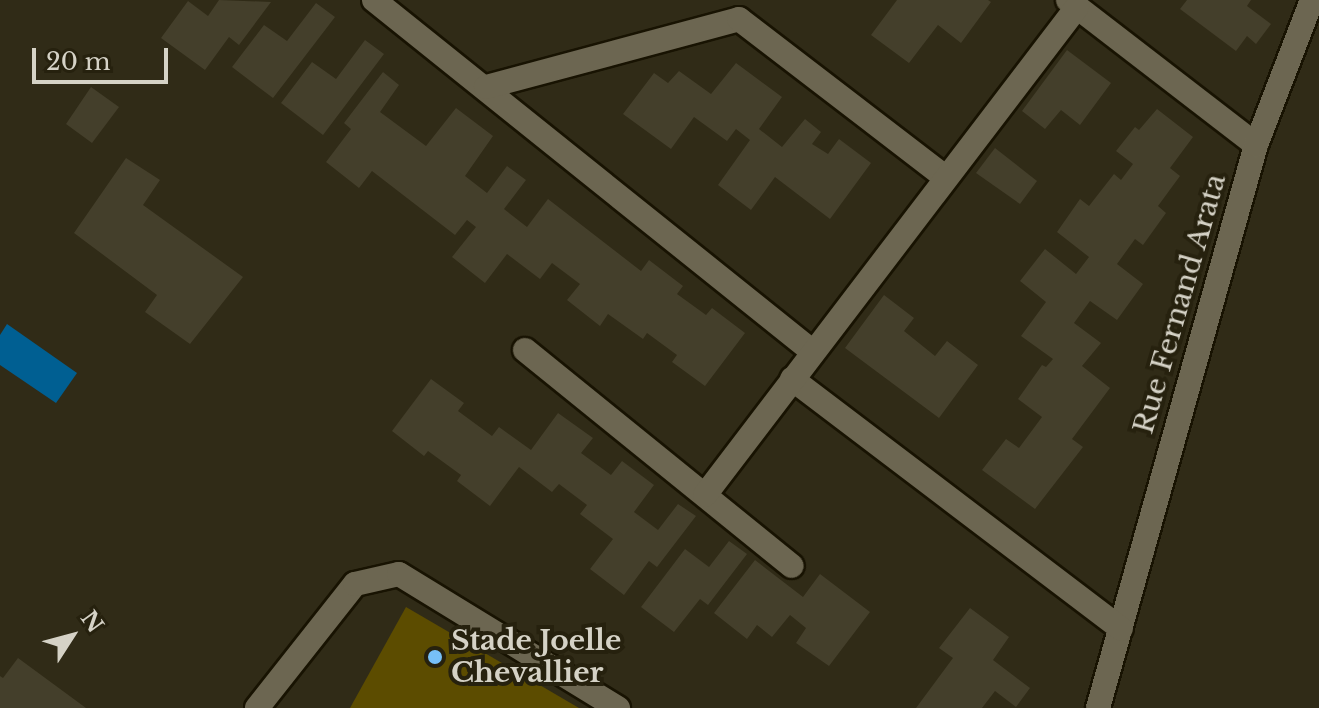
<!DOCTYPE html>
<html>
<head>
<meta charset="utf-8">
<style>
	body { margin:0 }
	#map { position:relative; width:1319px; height:708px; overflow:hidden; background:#302b17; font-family:"Libre Baskerville",serif }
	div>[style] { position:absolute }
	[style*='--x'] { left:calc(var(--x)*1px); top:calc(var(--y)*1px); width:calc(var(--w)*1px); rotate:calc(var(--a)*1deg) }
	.green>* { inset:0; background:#5c4c00 }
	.water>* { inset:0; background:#005f92 }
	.building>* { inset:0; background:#443f2b }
	.roads { filter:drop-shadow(2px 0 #181302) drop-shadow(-2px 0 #181302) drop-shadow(0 2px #181302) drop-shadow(0 -2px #181302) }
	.street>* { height:24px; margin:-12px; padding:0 12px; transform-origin:12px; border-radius:12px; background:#6c6651 }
	.dots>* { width:22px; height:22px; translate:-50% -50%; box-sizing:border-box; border:4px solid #26210e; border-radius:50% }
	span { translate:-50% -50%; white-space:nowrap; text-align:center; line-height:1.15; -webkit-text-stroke:8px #26210e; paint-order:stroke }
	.street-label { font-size:28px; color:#d5d2c6 }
	.poi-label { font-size:28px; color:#d5d2c6; font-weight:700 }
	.left { translate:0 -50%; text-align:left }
	.north { position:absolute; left:32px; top:596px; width:80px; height:80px; -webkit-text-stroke:6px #26210e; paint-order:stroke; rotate:54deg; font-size:22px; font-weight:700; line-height:32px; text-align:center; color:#d5d2c6 }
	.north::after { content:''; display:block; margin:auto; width:28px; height:36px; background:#d5d2c6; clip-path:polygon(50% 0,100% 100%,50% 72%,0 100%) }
	.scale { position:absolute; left:32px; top:48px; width:136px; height:36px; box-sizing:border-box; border:4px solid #d5d2c6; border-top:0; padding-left:10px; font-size:24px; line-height:28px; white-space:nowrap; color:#d5d2c6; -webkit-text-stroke:6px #26210e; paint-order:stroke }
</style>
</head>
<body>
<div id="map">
	<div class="green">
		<i style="clip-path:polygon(406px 607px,579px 708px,350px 708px)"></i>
	</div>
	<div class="water">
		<i style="clip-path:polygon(7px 324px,77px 373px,56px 403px,0 365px,0 335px)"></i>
	</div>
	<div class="building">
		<i style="clip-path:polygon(219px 0,271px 2px,239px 45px,229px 37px,205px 70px,161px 38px,188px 1px,208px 16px)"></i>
		<i style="clip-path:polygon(897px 0,988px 0,991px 2px,961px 43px,938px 25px,909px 63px,871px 35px)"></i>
		<i style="clip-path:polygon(1187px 0,1251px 0,1247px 6px,1271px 24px,1256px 44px,1247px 36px,1236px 51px,1180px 9px)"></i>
		<i style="clip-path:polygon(316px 3px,335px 17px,273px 98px,232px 67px,264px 25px,287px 41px)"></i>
		<i style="clip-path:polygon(365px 40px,384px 54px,323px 135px,281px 103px,312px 62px,336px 79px)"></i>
		<i style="clip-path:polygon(1067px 50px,1111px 83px,1080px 125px,1061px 110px,1045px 129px,1022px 111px)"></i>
		<i style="clip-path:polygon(736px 63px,782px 97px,759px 129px,782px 147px,805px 119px,821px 132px,812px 144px,828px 154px,839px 139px,871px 163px,830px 219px,775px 177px,751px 210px,718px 185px,750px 140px,736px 129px,727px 141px,694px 117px,671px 149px,623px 114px,654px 73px,668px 83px,679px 71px,711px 94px)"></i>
		<i style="clip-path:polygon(383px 72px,399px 85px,380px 112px,426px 146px,456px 108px,493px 136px,465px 176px,487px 193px,507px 166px,526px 180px,504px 209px,527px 227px,548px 199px,641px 271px,649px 260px,683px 286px,677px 294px,706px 315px,712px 308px,745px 333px,705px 386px,672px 362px,677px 355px,647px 333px,643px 339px,608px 314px,600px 326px,567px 300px,580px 284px,552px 263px,540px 279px,507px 254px,485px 283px,452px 257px,476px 227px,467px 220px,455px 235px,372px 171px,359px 188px,326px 162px,351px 129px,344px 123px)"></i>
		<i style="clip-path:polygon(91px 87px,119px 107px,92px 143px,66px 124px)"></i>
		<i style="clip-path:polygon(1157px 109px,1193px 137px,1170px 168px,1180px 176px,1158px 206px,1166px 213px,1143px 245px,1135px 239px,1117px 264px,1143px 284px,1117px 320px,1090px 301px,1074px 323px,1101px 343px,1082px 366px,1110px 388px,1072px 439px,1083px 447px,1035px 509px,982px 470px,1006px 439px,1019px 448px,1042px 417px,1018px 399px,1042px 365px,1046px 367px,1053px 359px,1021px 336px,1046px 302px,1020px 281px,1045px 249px,1076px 274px,1089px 257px,1057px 232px,1080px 199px,1089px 206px,1114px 174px,1121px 180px,1133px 164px,1116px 151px,1135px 127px,1139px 130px)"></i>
		<i style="clip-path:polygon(995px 148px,1037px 181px,1020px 204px,976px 173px)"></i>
		<i style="clip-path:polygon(126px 158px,160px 180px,143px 205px,243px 277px,190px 344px,145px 312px,157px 295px,74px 233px)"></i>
		<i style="clip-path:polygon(884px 295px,914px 318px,904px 331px,935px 356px,947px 341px,978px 365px,939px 418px,845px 348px)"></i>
		<i style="clip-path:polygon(431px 379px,464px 403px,458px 411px,492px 436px,499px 427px,531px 450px,558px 413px,593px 438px,581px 453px,611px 475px,622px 461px,654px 485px,634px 512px,658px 530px,678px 504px,696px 516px,657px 567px,649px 561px,624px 595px,590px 569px,613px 539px,580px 514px,587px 505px,559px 484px,552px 492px,519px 467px,490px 506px,457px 481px,461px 475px,428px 451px,424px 456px,392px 431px)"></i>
		<i style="clip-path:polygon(729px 541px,747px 554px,708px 605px,700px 599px,674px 632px,641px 607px,685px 549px,709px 567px)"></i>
		<i style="clip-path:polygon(755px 560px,803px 597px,820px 574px,870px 612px,829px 666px,796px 643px,806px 628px,790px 615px,772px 637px,757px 625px,747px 639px,714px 613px)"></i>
		<i style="clip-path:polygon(970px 608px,1009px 637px,993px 660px,1030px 688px,1016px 707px,995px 691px,982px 708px,916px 708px,953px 658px,939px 648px)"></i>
		<i style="clip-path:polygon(18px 658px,86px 708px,0 708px,0 676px,3px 678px)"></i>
	</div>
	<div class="roads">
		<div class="street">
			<i style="--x:374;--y:0;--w:563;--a:38.72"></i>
			<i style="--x:1068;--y:0;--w:237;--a:37.6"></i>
			<i style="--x:1256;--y:145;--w:585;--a:105.68"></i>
			<i style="--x:486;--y:87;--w:262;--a:-15"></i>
			<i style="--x:739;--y:19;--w:261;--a:37.5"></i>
			<i style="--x:1256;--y:145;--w:155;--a:-68.9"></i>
			<i style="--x:525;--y:350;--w:343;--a:39"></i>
			<i style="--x:792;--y:379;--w:413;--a:37.2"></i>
			<i style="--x:705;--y:495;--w:614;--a:-52.68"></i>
			<i style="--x:257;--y:708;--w:158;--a:-51.7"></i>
			<i style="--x:355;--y:584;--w:45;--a:-12.8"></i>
			<i style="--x:399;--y:574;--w:257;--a:31.5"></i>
		</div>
	</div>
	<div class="dots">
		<i style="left:435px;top:657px;background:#77c0f7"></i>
	</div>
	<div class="street-label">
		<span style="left:1180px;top:304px;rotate:-74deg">Rue Fernand Arata</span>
	</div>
	<div class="poi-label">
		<span class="left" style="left:451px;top:657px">Stade Joelle<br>Chevallier</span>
	</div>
	<div class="north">N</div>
	<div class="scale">20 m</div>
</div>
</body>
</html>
